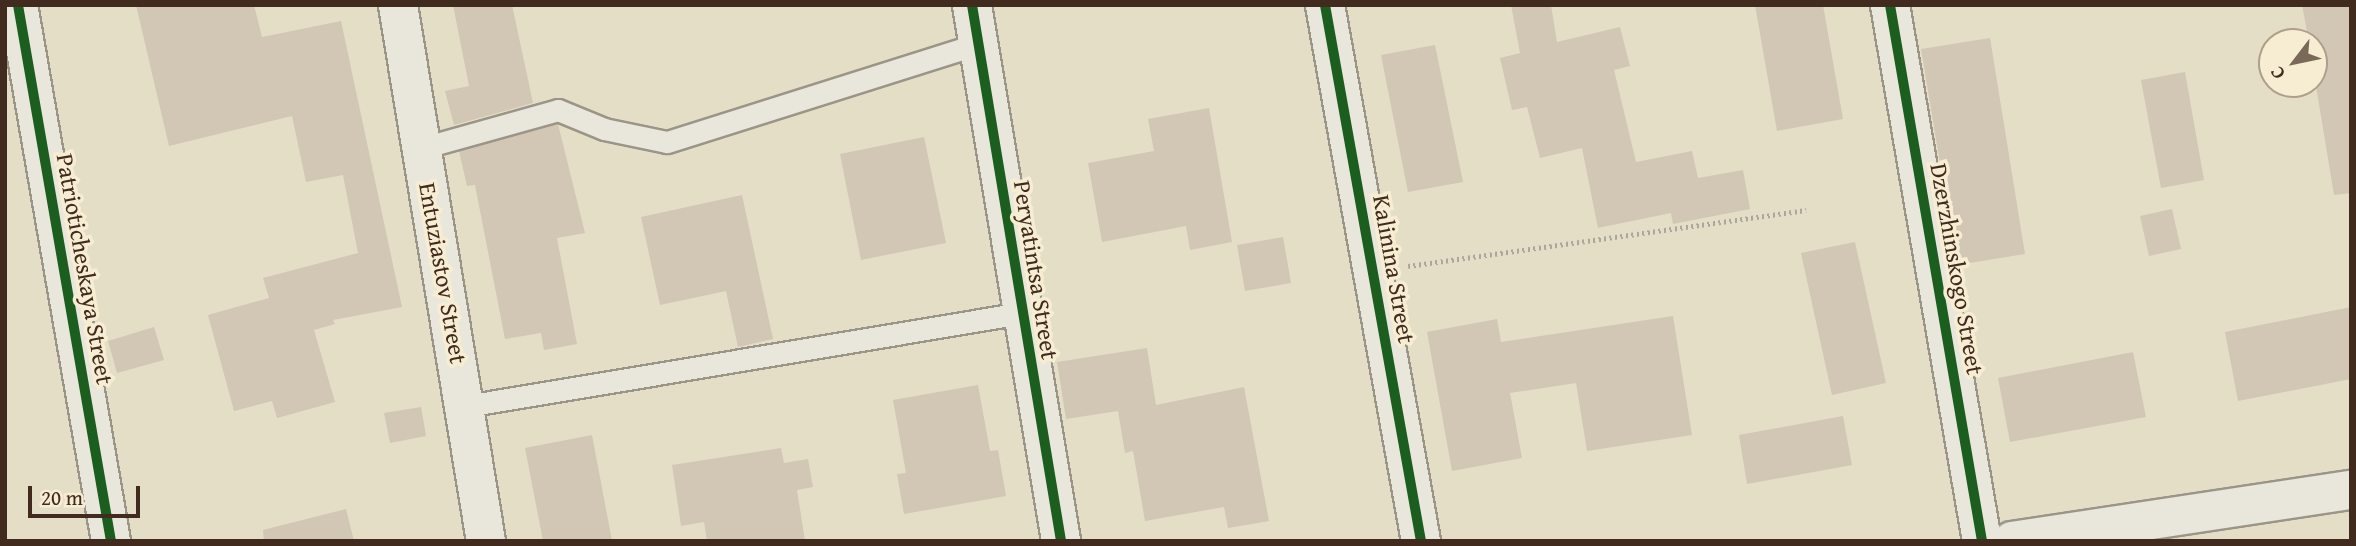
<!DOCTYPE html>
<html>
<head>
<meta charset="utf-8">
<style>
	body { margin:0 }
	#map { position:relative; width:2356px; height:546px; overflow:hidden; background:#e4dec7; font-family:"Gentium Book Plus",serif }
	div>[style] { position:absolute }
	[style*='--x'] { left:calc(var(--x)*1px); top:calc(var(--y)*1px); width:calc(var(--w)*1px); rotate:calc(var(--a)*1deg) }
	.building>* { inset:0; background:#d2c6b5 }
	.path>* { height:4.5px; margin-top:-2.25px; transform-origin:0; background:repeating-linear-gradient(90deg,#aca79d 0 2px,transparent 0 5.5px) }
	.roads { filter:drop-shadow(2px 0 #9b9587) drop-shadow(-2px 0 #9b9587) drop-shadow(0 2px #9b9587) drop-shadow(0 -2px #9b9587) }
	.service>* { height:21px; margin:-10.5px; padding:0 10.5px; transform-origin:10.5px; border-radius:10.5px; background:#e9e6db }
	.minor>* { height:38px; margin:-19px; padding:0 19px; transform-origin:19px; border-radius:19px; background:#e9e6db }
	.cycleway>* { height:10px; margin:-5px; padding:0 5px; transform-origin:5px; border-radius:5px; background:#1b5e20 }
	span { translate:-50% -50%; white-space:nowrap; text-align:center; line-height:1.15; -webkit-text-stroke:7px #f6edd2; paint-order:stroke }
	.street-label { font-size:24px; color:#412a1e }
	.frame { position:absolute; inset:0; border:7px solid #412a1e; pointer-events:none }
	.north { position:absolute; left:2258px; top:28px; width:70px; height:70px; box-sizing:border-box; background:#f6edd2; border:2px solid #ae9f8a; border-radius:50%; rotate:238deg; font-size:19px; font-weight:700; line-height:28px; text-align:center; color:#412a1e }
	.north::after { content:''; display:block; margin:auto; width:24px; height:32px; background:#7a6959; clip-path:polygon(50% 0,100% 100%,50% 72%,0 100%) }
	.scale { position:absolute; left:28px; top:486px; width:112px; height:32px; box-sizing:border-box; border:4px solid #412a1e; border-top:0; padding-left:9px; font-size:21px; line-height:24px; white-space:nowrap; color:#412a1e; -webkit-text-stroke:5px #f6edd2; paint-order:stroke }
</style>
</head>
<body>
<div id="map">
	<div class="building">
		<i style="clip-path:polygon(136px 5px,254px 5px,262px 37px,341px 21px,402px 307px,333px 320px,335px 324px,314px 330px,335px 402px,277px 418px,272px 401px,234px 411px,208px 315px,269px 298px,263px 278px,358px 253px,343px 175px,306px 182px,292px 116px,169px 146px)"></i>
		<i style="clip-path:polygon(453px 5px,512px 5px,533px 103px,454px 125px,445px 91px,469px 86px)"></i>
		<i style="clip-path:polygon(1511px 5px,1551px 5px,1557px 42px,1620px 27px,1630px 66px,1614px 70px,1636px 162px,1692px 151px,1698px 178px,1743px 170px,1750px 209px,1673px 224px,1671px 213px,1598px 228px,1582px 148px,1540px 158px,1527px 107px,1512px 110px,1500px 58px,1520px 53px)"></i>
		<i style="clip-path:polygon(1755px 5px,1823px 5px,1843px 119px,1777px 131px)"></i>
		<i style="clip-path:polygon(2302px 5px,2351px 5px,2351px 193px,2334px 195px,2314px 74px,2314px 42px,2309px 42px)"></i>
		<i style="clip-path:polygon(1990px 38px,2025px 254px,1957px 265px,1921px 49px)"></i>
		<i style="clip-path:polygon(1435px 45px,1463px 182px,1408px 192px,1381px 55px)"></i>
		<i style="clip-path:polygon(2185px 72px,2204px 180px,2161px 188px,2141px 80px)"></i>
		<i style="clip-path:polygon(1209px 108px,1232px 242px,1190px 250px,1186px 226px,1102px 242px,1088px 163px,1154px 151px,1148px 119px)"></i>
		<i style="clip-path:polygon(558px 124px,585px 233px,557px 238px,577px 344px,544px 350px,541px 333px,505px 339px,475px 185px,467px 186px,459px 151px)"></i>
		<i style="clip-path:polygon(924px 137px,946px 243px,861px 260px,840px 154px)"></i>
		<i style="clip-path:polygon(742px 195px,773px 339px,738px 347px,726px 291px,660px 305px,641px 217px)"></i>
		<i style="clip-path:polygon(2172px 209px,2181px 249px,2149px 256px,2140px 216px)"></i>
		<i style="clip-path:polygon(1283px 237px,1291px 283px,1245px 291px,1237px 245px)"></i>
		<i style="clip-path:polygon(1855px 242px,1886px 383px,1832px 395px,1801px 253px)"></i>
		<i style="clip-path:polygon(2351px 307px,2351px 379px,2238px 401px,2225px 332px)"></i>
		<i style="clip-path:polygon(1673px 316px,1692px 435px,1587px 451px,1576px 383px,1510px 393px,1522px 458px,1452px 471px,1427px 332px,1497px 319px,1501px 342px)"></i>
		<i style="clip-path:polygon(154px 327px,164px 360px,117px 373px,108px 341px)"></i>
		<i style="clip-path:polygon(1147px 348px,1156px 405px,1244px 387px,1269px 521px,1228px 528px,1224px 507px,1145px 521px,1133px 451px,1125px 453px,1118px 411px,1066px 419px,1057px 362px)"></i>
		<i style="clip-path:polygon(2133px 352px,2146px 417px,2010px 442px,1998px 378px)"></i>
		<i style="clip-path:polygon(978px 385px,990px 451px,998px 450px,1006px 496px,904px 514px,897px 474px,906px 473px,893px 400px)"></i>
		<i style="clip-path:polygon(421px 407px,426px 436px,390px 443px,384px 413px)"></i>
		<i style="clip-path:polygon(1843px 416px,1852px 465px,1747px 484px,1739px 435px)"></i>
		<i style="clip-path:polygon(592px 435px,612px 541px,543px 541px,525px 448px)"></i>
		<i style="clip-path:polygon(781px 448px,784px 463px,808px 459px,813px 487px,797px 490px,805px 541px,707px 541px,704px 522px,681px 526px,672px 465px)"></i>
		<i style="clip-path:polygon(346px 509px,354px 541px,264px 541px,263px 530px)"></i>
	</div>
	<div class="path">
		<i style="--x:1408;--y:266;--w:402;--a:-8"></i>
	</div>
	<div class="roads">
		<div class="service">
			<i style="--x:422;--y:148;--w:141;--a:-15.6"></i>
			<i style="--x:558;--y:110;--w:50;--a:22.4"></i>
			<i style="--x:604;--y:129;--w:64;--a:11.7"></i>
			<i style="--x:667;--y:142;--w:326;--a:-17.5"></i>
			<i style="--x:466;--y:406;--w:564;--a:-9.5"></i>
		</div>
		<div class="minor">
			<i style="--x:18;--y:5;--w:544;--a:80.16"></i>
			<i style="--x:398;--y:5;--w:543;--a:80.68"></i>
			<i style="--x:972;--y:5;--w:543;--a:80.57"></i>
			<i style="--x:1325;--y:5;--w:545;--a:79.85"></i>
			<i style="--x:1890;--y:5;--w:544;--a:80.26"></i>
			<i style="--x:2012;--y:541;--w:343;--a:-8.6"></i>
		</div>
	</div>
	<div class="cycleway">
		<i style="--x:18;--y:5;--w:544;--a:80.16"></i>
		<i style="--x:972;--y:5;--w:543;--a:80.57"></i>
		<i style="--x:1325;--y:5;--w:545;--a:79.85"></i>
		<i style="--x:1890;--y:5;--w:544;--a:80.26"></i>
	</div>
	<div class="street-label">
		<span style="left:85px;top:269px;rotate:80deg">Patrioticheskaya Street</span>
		<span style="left:1394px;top:269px;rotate:80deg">Kalinina Street</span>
		<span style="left:1957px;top:269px;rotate:80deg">Dzerzhinskogo Street</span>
		<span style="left:1036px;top:270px;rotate:81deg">Peryatintsa Street</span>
		<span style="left:443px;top:273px;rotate:80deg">Entuziastov Street</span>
	</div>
	<div class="frame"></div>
	<div class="north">С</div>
	<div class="scale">20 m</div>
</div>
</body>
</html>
